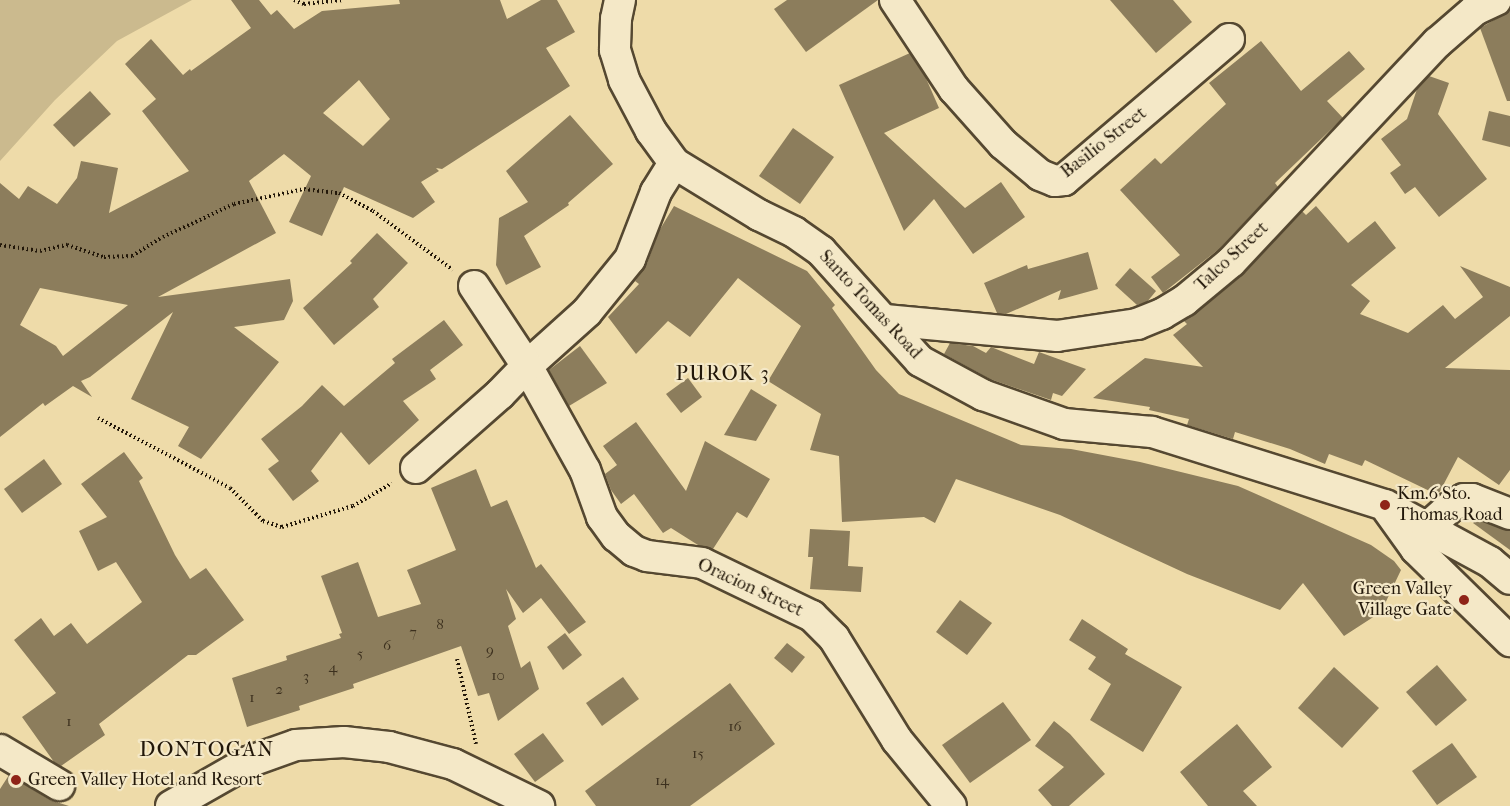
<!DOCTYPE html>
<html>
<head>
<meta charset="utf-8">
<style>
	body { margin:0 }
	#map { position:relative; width:1510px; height:806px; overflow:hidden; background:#eedba9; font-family:"IM FELL French Canon",serif }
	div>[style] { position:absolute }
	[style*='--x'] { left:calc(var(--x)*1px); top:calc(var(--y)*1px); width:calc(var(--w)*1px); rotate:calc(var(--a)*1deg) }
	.green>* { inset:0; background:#cbba8e }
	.building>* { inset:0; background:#8c7d5c }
	.path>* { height:4px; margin-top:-2px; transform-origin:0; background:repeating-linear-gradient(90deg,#221709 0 1.5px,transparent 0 4.5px) }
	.roads { filter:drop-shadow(2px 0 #554831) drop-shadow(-2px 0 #554831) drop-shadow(0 2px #554831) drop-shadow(0 -2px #554831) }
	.minor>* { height:30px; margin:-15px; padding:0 15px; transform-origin:15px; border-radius:15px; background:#f4e8c7 }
	.dots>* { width:16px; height:16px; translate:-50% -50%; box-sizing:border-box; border:3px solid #f4e8c7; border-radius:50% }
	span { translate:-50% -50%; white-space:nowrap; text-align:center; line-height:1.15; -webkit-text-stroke:4.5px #f4e8c7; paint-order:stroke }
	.number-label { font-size:15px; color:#3c301e }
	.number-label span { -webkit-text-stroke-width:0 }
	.street-label { font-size:18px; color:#221709 }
	.poi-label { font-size:18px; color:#221709 }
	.left { translate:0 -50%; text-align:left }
	.right { translate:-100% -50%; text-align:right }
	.neighbourhood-label { font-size:20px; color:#221709; letter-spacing:1.5px }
	.quarter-label { font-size:21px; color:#221709; letter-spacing:1.5px }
</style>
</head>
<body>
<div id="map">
	<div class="green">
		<i style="clip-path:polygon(0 0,192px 0,117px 41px,55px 100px,0 161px)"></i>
	</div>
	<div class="building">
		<i style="clip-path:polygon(evenodd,231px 0,259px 0,271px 15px,277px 10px,294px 29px,322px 11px,400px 4px,399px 0,500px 0,507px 19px,541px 0,557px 0,575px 32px,546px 48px,570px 86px,442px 169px,436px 168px,439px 171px,421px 182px,435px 202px,413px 218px,344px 187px,322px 236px,289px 222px,311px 176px,284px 154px,249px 181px,276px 233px,158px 297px,290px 279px,293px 301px,284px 320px,234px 327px,279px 362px,201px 459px,178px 446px,189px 427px,131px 399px,173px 312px,90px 377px,81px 381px,92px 397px,73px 386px,45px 406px,43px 403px,0 437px,0 183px,19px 199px,28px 186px,57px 204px,77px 178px,81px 161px,118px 168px,109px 213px,189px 171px,142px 111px,156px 99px,125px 64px,151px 39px,183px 75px,190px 69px,191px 71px,251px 28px,231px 0,359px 80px,390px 119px,363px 146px,323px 113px,359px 80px,231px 0,40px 288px,128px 305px,63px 356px,56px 346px,20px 325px,40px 288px)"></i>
		<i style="clip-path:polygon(787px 0,878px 0,806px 52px,774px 9px)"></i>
		<i style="clip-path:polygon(1110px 0,1173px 0,1192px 22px,1156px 53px)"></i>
		<i style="clip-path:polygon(1510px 11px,1510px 101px,1507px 101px,1480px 28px)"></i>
		<i style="clip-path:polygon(1261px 41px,1301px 91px,1349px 51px,1365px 69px,1327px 101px,1343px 118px,1275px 183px,1278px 187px,1219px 249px,1163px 293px,1151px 277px,1180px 255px,1120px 190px,1155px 158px,1161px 164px,1226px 104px,1209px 83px)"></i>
		<i style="clip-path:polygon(910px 53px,925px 76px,939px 108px,884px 133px,965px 208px,1001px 182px,1025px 217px,973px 254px,934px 199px,904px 231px,839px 85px)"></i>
		<i style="clip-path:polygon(1429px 76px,1449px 83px,1438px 114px,1487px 179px,1439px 217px,1415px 187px,1405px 194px,1390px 173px,1401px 165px,1381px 139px,1407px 119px,1417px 89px)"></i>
		<i style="clip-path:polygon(90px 91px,111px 114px,74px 147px,53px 125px)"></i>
		<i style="clip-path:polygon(1489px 111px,1510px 116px,1510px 147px,1482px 140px)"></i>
		<i style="clip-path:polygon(570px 115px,613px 164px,568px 203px,569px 205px,524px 236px,541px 267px,506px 285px,496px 265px,499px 218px,528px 202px,506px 171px)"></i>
		<i style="clip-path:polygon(793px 128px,834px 157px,800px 204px,759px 176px)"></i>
		<i style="clip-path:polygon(674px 206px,807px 271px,835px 305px,832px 308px,876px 370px,899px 394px,1021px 445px,1071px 449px,1140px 462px,1238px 486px,1371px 545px,1394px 561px,1401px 570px,1381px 612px,1344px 636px,1303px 583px,1280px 610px,1187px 574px,1060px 515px,956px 479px,935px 523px,924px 517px,842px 522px,839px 456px,810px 450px,821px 414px,768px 381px,801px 326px,738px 278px,690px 337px,668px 321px,636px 354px,608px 317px,639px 284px,635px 281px,646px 266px,659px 231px)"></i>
		<i style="clip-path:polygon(1316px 206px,1348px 243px,1375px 221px,1396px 248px,1351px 285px,1370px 301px,1360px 314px,1408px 333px,1443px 305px,1455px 319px,1483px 297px,1460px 266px,1510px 287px,1510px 316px,1445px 368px,1510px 370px,1510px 470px,1499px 485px,1458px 457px,1438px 495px,1365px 460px,1362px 466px,1329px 454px,1325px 464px,1290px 449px,1235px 432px,1233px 439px,1187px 425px,1189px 419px,1149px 410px,1150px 407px,1093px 398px,1145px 358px,1203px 367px,1173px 335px,1187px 324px,1184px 321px,1243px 274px,1302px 211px,1306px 215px)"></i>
		<i style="clip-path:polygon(377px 233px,408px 263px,373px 299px,379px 307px,334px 345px,303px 308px,352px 263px,350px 261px)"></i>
		<i style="clip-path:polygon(1088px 252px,1098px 289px,1058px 300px,1061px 290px,1006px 314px,997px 313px,984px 283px,1027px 265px,1028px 269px)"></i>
		<i style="clip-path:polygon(1130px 268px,1156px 291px,1147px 302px,1137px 305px,1115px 285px)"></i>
		<i style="clip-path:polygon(444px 320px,463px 345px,430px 370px,436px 379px,403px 401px,419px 420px,369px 465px,341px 432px,311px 471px,319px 481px,293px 501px,268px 469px,279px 461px,261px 439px,302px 406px,322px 385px,344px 406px,395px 363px,392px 359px)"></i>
		<i style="clip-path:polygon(950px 343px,973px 346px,986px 353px,991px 347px,1034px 364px,1039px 352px,1086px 369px,1062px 396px,1053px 393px,1051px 400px,990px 379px,944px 354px)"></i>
		<i style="clip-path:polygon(580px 346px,607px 383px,569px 406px,549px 370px)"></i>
		<i style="clip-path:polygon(688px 378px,702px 397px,681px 413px,666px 394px)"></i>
		<i style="clip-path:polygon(751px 389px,777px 405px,756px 441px,724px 435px)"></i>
		<i style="clip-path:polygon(636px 422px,686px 491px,705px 441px,770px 479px,747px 518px,737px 512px,713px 549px,698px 545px,671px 528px,663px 533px,634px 494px,621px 504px,611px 490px,605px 474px,617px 465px,603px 446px)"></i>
		<i style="clip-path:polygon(124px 452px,143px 478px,139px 481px,175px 555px,190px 579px,206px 568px,244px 620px,196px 655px,188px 655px,108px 717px,99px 724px,105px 735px,61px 766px,54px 762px,22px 717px,56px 693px,14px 640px,41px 618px,54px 636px,71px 623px,87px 644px,142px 602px,116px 562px,98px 571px,79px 531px,107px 517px,81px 484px)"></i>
		<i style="clip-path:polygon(44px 459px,62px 484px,22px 513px,4px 489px)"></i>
		<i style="clip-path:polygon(476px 469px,491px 507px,507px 500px,536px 568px,541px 564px,586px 622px,569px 634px,541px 598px,523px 613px,506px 589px,516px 619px,508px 626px,521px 668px,530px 661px,539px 689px,498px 721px,489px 693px,478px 696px,461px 646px,353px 684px,354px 688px,299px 706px,300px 710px,247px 727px,232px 678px,287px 660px,286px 656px,341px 638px,339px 634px,342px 633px,321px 576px,358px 562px,378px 617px,421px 604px,407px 570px,456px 550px,431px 488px)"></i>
		<i style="clip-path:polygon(1477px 519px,1510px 531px,1510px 550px,1473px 523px)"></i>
		<i style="clip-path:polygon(810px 529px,850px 531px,848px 566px,863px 567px,861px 592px,810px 589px,813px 557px,808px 557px)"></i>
		<i style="clip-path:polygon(960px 600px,992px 623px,967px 655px,936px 632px)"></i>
		<i style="clip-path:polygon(1082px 619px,1128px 649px,1125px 654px,1182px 687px,1143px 752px,1090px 720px,1111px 684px,1088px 669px,1096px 657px,1069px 640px)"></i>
		<i style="clip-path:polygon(565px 633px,582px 655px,563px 670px,547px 647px)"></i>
		<i style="clip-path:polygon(787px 643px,805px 657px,792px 673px,774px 658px)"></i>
		<i style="clip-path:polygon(1437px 665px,1467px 700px,1436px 726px,1406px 692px)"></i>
		<i style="clip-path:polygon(1334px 667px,1379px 708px,1342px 748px,1298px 708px)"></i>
		<i style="clip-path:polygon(623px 677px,639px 699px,602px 726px,586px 703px)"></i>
		<i style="clip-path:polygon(730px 683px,775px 744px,690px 806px,596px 806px,585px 791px)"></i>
		<i style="clip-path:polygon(1003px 702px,1031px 740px,970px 783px,942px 745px)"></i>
		<i style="clip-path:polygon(1054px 721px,1070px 734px,1105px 774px,1069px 806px,1052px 806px,1038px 790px,1064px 767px,1035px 746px)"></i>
		<i style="clip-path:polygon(1237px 724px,1272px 767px,1243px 791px,1257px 806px,1208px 806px,1180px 772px)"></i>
		<i style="clip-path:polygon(543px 733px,564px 761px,535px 782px,514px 754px)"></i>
		<i style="clip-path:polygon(1452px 743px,1477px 777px,1437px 805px,1412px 771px)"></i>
		<i style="clip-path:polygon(9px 775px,50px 800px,69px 806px,0 806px,0 789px)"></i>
	</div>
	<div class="path">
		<i style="--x:294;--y:0;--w:11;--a:22"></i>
		<i style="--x:304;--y:4;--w:39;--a:-6"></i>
		<i style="--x:0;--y:245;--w:40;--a:8.5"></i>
		<i style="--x:40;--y:251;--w:28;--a:-13"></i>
		<i style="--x:67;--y:245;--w:39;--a:18"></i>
		<i style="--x:104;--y:257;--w:28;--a:-2"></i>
		<i style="--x:132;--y:256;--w:36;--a:-32"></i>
		<i style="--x:163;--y:237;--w:78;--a:-24.9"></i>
		<i style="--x:234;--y:204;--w:72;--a:-12.1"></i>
		<i style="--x:304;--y:189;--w:35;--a:7"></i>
		<i style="--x:339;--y:193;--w:38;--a:28"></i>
		<i style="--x:373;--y:211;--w:99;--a:36.4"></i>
		<i style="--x:98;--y:418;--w:149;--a:27.9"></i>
		<i style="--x:230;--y:488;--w:47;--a:45"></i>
		<i style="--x:263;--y:521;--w:20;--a:18"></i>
		<i style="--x:282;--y:527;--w:74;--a:-16.5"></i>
		<i style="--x:353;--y:506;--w:45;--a:-30.5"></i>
		<i style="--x:457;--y:659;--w:87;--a:77.4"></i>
	</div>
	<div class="roads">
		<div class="minor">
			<i style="--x:620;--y:0;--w:19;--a:102"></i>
			<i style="--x:616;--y:19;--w:31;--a:92"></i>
			<i style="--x:615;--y:50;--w:31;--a:73"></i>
			<i style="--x:624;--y:80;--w:58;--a:62.1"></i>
			<i style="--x:651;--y:131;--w:39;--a:54"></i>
			<i style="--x:674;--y:163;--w:100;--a:31.5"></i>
			<i style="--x:759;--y:215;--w:39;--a:26"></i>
			<i style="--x:794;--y:232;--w:33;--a:35"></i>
			<i style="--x:821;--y:251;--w:148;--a:48"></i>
			<i style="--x:920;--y:361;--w:72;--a:28.4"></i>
			<i style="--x:983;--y:395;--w:86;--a:19.7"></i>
			<i style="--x:1064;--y:424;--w:88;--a:5.2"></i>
			<i style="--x:1152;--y:432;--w:244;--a:17.4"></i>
			<i style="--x:1385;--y:505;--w:119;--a:28.5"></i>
			<i style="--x:1490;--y:562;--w:26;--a:40"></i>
			<i style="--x:895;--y:0;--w:107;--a:56.5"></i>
			<i style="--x:954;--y:89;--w:74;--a:48.3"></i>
			<i style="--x:1003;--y:144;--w:48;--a:40"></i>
			<i style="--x:1040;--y:175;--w:16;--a:22"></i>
			<i style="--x:1055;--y:181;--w:9;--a:-6"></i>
			<i style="--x:1064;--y:180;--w:217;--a:-40.5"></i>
			<i style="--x:674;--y:163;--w:34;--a:122"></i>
			<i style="--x:656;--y:192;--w:72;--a:111.2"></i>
			<i style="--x:630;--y:259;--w:68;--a:129.1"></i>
			<i style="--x:587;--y:312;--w:81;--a:138"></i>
			<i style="--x:527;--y:366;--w:119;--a:60.9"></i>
			<i style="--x:585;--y:470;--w:50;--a:70.1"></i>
			<i style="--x:602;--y:517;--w:24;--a:54"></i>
			<i style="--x:616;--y:536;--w:23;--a:40"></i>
			<i style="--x:634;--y:551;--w:14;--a:21"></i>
			<i style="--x:647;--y:556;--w:55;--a:7.3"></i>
			<i style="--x:702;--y:563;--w:122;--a:25.7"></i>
			<i style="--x:812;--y:616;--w:31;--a:45"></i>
			<i style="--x:834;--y:638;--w:120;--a:58.3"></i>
			<i style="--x:897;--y:740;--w:85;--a:50.7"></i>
			<i style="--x:885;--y:320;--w:173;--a:5.3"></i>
			<i style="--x:1057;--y:336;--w:81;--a:-8.5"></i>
			<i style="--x:1137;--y:324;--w:27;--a:-22"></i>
			<i style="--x:1162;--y:314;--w:26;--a:-31"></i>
			<i style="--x:1184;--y:301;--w:61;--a:-39.7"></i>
			<i style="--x:1231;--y:262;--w:301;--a:-46.8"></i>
			<i style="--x:1437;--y:43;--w:50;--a:-41"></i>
			<i style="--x:1475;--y:10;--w:23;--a:-25"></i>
			<i style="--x:416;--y:468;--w:112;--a:-41.4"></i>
			<i style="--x:500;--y:394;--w:39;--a:-46"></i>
			<i style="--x:527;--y:366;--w:96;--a:-123.5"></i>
			<i style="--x:1388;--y:510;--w:48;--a:54.3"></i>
			<i style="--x:1416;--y:549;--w:132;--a:44.4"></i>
			<i style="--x:1427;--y:528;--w:30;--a:-42"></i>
			<i style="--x:1449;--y:508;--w:17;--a:-31"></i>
			<i style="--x:1464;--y:499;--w:8;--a:0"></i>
			<i style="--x:1472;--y:499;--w:41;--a:21.5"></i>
			<i style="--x:0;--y:750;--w:69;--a:30.7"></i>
			<i style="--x:171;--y:806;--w:89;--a:-29.7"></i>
			<i style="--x:248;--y:762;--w:51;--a:-19.5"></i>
			<i style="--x:296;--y:745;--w:48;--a:-3.6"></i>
			<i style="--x:344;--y:742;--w:45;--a:6.3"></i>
			<i style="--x:389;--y:747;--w:66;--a:14.9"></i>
			<i style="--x:453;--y:764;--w:96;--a:26"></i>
		</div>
	</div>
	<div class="dots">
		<i style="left:1385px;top:505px;background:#8f2418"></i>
		<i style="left:1464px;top:600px;background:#8f2418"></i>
		<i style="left:16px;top:780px;background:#8f2418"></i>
	</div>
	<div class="number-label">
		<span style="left:440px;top:625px">8</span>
		<span style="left:413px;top:633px">7</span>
		<span style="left:387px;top:646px">6</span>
		<span style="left:490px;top:651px">9</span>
		<span style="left:360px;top:654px">5</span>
		<span style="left:333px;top:668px">4</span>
		<span style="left:498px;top:676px">10</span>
		<span style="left:306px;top:677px">3</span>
		<span style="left:279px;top:690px">2</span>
		<span style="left:252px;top:698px">1</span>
		<span style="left:69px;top:722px">1</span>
		<span style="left:735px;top:727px">16</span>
		<span style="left:698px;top:754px">15</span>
		<span style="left:662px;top:781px">14</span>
	</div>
	<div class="street-label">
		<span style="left:1104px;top:143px;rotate:-38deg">Basilio Street</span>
		<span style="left:1232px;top:257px;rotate:-43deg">Talco Street</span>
		<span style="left:870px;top:305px;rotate:47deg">Santo Tomas Road</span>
		<span style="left:750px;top:588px;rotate:25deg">Oracion Street</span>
	</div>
	<div class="poi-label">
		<span class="left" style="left:1397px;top:505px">Km.6 Sto.<br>Thomas Road</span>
		<span class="right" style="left:1452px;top:600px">Green Valley<br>Village Gate</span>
		<span class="left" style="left:28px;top:780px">Green Valley Hotel and Resort</span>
	</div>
	<div class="neighbourhood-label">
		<span style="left:723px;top:373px">PUROK 3</span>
	</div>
	<div class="quarter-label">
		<span style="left:207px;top:749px">DONTOGAN</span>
	</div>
</div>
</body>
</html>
